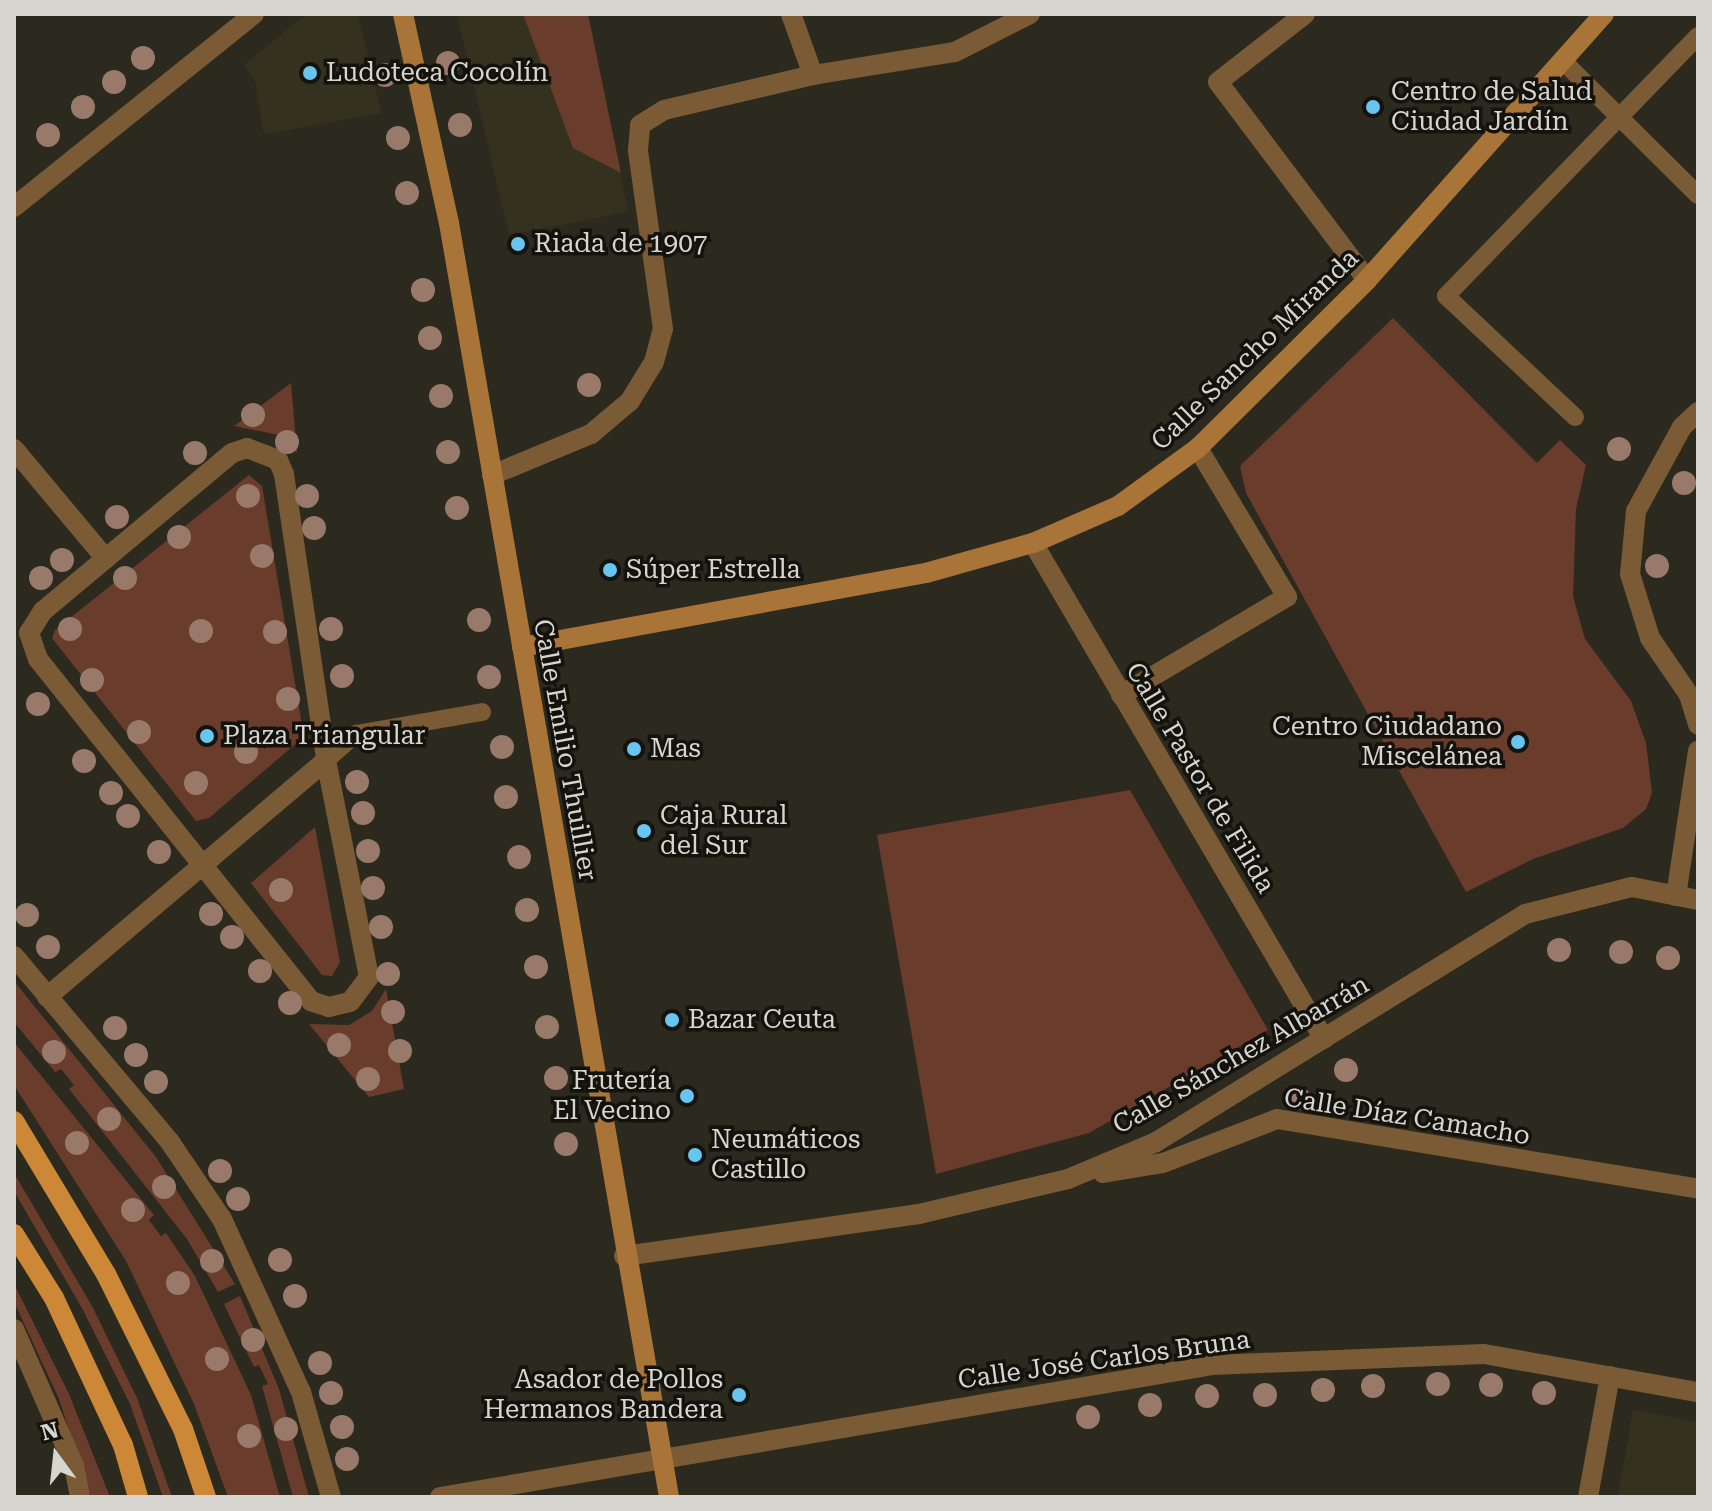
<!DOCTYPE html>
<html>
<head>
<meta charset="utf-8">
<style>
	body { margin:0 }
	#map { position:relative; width:1712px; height:1511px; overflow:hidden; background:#2c2a1f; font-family:"Roboto Serif",serif }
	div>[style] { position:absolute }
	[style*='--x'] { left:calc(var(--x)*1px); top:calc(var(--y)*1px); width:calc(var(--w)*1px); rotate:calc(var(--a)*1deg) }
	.built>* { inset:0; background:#35311f }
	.green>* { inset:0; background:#693c2c }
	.lane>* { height:18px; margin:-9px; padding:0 9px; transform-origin:9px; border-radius:9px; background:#7b5a36 }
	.street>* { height:20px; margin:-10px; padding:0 10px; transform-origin:10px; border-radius:10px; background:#7b5a36 }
	.secondary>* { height:20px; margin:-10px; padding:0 10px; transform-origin:10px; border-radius:10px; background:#a97438 }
	.primary>* { height:20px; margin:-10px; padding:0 10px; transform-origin:10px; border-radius:10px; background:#cc8836 }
	.trees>* { width:24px; height:24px; margin:-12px; border-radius:50%; background:#99796a }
	.dots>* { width:22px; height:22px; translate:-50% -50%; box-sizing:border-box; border:4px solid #14120d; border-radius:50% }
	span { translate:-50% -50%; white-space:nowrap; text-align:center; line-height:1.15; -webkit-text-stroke:7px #14120d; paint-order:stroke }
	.poi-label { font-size:26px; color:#d7d5cf }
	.left { translate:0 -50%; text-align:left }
	.right { translate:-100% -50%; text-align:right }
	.street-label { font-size:26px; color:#d7d5cf }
	.frame { position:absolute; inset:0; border:16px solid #d7d5cf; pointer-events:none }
	.north { position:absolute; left:16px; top:1415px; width:80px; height:80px; -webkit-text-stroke:6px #14120d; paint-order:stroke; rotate:345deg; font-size:22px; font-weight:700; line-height:32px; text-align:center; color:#d7d5cf }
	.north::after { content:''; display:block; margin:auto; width:28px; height:36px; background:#d7d5cf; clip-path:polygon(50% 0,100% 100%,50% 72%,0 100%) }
</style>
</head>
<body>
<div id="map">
	<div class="built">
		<i style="clip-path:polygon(306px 14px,358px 14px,381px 113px,264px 134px,255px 81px,244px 65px)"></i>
		<i style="clip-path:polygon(457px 14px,588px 14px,628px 212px,509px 235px)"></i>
		<i style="clip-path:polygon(1633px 1410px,1698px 1422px,1698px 1497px,1618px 1497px)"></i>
	</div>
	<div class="green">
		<i style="clip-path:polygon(523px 14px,588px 14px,621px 173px,573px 148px)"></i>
		<i style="clip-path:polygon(1393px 318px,1537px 463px,1560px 440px,1586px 465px,1576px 509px,1573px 596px,1585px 639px,1631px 701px,1646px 743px,1652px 793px,1646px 809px,1623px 828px,1533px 859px,1466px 892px,1246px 493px,1240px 466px)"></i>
		<i style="clip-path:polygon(291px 383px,297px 453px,279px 435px,234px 426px)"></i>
		<i style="clip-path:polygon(249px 475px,262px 486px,303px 731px,299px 741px,209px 818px,196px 821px,52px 638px,55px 630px)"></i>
		<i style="clip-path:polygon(1130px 790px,1268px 1030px,1089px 1133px,936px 1174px,877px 835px)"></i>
		<i style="clip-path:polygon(315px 827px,340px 962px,332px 976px,322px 975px,251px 883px)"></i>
		<i style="clip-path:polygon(14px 981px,156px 1157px,235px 1284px,218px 1292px,187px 1239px,69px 1089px,74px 1085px,61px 1069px,55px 1072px,14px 1022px)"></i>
		<i style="clip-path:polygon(386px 989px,404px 1089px,369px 1097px,309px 1024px,349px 1025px,372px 1011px)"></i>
		<i style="clip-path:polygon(14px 1042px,154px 1215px,149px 1220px,161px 1236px,166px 1233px,195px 1276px,251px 1395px,280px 1497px,228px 1497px,194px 1404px,126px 1261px,14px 1085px)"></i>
		<i style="clip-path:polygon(14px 1173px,92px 1306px,137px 1398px,172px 1497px,163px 1497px,130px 1404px,83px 1310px,14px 1191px)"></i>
		<i style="clip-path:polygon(14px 1284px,69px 1394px,110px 1497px,91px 1497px,59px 1399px,14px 1302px)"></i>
		<i style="clip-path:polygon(240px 1296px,279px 1389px,309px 1497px,293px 1497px,262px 1386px,268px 1384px,259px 1365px,254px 1367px,224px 1304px)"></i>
	</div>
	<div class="lane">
		<i style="--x:1565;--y:63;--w:187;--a:44.8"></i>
		<i style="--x:1575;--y:417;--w:177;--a:-136.8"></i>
		<i style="--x:1446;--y:296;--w:362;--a:-45.9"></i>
		<i style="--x:326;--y:760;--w:40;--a:-41"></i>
		<i style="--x:356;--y:734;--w:128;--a:-9.9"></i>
	</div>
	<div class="street">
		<i style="--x:791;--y:14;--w:65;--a:70.2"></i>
		<i style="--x:1305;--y:14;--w:110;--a:142"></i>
		<i style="--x:1218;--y:82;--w:248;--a:53"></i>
		<i style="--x:14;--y:207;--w:308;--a:-38.8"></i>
		<i style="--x:1698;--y:412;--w:22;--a:137"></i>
		<i style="--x:1682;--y:427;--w:96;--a:118.7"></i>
		<i style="--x:1636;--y:511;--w:63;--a:95.4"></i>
		<i style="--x:1630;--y:574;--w:67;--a:72.6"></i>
		<i style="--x:1650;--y:638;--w:69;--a:55.6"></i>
		<i style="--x:1689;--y:695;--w:31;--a:73"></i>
		<i style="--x:247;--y:448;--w:33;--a:21"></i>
		<i style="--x:278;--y:460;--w:15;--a:67"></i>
		<i style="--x:284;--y:474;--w:289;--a:81.6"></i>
		<i style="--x:326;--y:760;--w:221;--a:78.8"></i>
		<i style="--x:369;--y:977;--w:31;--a:127"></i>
		<i style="--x:350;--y:1002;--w:22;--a:167"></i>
		<i style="--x:329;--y:1007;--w:19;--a:-162"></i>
		<i style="--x:311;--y:1001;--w:438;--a:-128.6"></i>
		<i style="--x:38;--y:659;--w:28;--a:-109"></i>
		<i style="--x:29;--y:633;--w:26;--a:-58"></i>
		<i style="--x:43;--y:611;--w:246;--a:-39.9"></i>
		<i style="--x:232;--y:453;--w:16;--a:-18"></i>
		<i style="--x:14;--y:449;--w:143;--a:50.1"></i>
		<i style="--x:492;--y:475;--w:107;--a:-22.5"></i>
		<i style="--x:591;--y:434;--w:51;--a:-40.2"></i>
		<i style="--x:630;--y:401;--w:46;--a:-58.4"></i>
		<i style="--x:654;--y:362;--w:34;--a:-75"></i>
		<i style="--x:663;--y:329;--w:181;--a:-98"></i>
		<i style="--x:638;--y:150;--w:25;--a:-85"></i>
		<i style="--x:640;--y:125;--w:28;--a:-32"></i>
		<i style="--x:664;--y:110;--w:153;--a:-13.2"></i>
		<i style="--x:813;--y:75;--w:144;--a:-9.2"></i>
		<i style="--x:955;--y:52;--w:84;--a:-26.9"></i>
		<i style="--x:1033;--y:543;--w:575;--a:59.6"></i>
		<i style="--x:1121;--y:695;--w:193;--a:-30.6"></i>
		<i style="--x:1287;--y:597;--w:174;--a:-120.9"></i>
		<i style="--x:1676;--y:896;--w:147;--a:-81.4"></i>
		<i style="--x:14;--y:956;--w:243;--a:50"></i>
		<i style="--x:170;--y:1142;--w:93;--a:56"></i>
		<i style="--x:222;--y:1219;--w:190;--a:65.5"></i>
		<i style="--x:301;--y:1392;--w:109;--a:74.1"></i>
		<i style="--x:47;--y:997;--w:366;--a:-40.3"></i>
		<i style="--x:1103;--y:1173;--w:61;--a:-9.5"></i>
		<i style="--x:1163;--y:1163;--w:122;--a:-21.1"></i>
		<i style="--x:1277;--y:1119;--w:427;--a:9.4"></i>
		<i style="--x:624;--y:1256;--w:298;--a:-8.1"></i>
		<i style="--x:919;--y:1214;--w:153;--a:-13.2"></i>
		<i style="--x:1068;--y:1179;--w:95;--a:-22.8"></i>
		<i style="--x:1156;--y:1142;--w:434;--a:-31.7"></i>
		<i style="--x:1525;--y:914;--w:110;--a:-14.2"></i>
		<i style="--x:1632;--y:887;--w:67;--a:11.1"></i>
		<i style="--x:14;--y:1329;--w:150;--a:66.3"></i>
		<i style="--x:74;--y:1466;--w:32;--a:79"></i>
		<i style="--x:440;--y:1497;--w:783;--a:-9.7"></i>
		<i style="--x:1212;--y:1365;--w:272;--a:-2.3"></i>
		<i style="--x:1484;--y:1354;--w:217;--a:10.1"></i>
		<i style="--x:1588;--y:1497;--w:123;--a:-79.7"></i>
	</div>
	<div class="secondary">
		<i style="--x:403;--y:14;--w:214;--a:77.6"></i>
		<i style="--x:449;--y:223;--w:1293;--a:80.2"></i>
		<i style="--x:522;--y:647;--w:411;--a:-10.4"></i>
		<i style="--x:926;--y:573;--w:111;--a:-15.7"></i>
		<i style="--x:1033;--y:543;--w:93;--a:-23.5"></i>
		<i style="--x:1118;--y:506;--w:99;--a:-35.9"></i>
		<i style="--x:1198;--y:448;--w:238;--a:-44.8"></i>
		<i style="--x:1367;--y:280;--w:356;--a:-48.3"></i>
	</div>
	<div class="primary">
		<i style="--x:14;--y:1121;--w:179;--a:59"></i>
		<i style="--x:106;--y:1274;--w:173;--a:63.6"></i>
		<i style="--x:183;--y:1429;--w:72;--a:71.3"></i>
		<i style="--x:14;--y:1234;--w:75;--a:58"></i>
		<i style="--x:54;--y:1298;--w:162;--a:64.9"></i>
		<i style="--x:123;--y:1445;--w:54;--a:73.9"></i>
	</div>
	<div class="trees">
		<i style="left:143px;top:58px"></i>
		<i style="left:448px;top:63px"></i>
		<i style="left:385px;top:75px"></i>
		<i style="left:114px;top:82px"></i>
		<i style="left:83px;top:107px"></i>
		<i style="left:460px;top:125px"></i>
		<i style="left:48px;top:135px"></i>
		<i style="left:398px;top:138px"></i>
		<i style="left:407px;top:193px"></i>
		<i style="left:423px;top:290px"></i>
		<i style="left:430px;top:338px"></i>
		<i style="left:589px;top:385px"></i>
		<i style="left:441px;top:396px"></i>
		<i style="left:253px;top:415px"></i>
		<i style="left:287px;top:442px"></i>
		<i style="left:1619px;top:449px"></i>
		<i style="left:448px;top:452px"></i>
		<i style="left:195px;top:453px"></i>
		<i style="left:1684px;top:483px"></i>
		<i style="left:248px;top:496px"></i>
		<i style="left:307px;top:496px"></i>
		<i style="left:457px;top:508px"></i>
		<i style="left:117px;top:517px"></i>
		<i style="left:314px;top:528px"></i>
		<i style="left:179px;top:537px"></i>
		<i style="left:262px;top:556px"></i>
		<i style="left:62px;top:560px"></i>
		<i style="left:1657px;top:566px"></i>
		<i style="left:41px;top:578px"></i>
		<i style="left:125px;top:578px"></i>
		<i style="left:479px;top:620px"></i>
		<i style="left:70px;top:629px"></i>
		<i style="left:331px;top:629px"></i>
		<i style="left:201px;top:631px"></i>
		<i style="left:275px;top:632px"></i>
		<i style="left:342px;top:676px"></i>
		<i style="left:489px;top:677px"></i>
		<i style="left:92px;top:680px"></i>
		<i style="left:288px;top:699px"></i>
		<i style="left:38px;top:704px"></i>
		<i style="left:139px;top:732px"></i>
		<i style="left:502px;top:747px"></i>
		<i style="left:246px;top:752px"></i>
		<i style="left:84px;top:761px"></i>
		<i style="left:357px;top:782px"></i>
		<i style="left:196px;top:783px"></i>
		<i style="left:111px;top:793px"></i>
		<i style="left:506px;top:797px"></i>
		<i style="left:363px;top:813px"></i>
		<i style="left:128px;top:816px"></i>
		<i style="left:368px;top:851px"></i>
		<i style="left:159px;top:852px"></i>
		<i style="left:519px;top:857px"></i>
		<i style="left:373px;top:888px"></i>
		<i style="left:281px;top:890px"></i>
		<i style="left:527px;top:910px"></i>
		<i style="left:211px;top:914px"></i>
		<i style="left:27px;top:915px"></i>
		<i style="left:381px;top:927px"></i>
		<i style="left:232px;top:937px"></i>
		<i style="left:48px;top:947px"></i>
		<i style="left:1559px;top:950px"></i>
		<i style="left:1621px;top:952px"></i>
		<i style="left:1668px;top:958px"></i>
		<i style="left:536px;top:967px"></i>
		<i style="left:260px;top:971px"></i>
		<i style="left:388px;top:974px"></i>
		<i style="left:290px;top:1003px"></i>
		<i style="left:393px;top:1012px"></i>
		<i style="left:547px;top:1027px"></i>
		<i style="left:115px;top:1028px"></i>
		<i style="left:339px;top:1045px"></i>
		<i style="left:400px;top:1051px"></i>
		<i style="left:54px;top:1052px"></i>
		<i style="left:136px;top:1055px"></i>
		<i style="left:1346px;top:1070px"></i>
		<i style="left:556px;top:1078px"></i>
		<i style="left:368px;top:1079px"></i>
		<i style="left:156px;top:1082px"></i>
		<i style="left:1298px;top:1098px"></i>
		<i style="left:109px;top:1119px"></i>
		<i style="left:77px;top:1143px"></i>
		<i style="left:566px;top:1144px"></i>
		<i style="left:220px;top:1171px"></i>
		<i style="left:164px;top:1187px"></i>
		<i style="left:238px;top:1199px"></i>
		<i style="left:133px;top:1210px"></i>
		<i style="left:280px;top:1260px"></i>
		<i style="left:212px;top:1261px"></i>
		<i style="left:178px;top:1283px"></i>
		<i style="left:295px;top:1296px"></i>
		<i style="left:253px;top:1340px"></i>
		<i style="left:217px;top:1359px"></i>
		<i style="left:320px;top:1363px"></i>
		<i style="left:1438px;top:1384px"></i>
		<i style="left:1491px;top:1385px"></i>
		<i style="left:1373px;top:1386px"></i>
		<i style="left:1323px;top:1390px"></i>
		<i style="left:331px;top:1393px"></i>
		<i style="left:1544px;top:1393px"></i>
		<i style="left:1265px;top:1395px"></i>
		<i style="left:1207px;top:1396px"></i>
		<i style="left:1150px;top:1405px"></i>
		<i style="left:1088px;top:1417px"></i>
		<i style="left:342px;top:1427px"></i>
		<i style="left:286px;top:1429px"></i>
		<i style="left:249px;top:1436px"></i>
		<i style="left:347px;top:1459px"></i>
	</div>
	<div class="dots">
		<i style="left:310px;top:73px;background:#68c4f0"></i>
		<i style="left:1373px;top:107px;background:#68c4f0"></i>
		<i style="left:518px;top:244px;background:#68c4f0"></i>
		<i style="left:610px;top:570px;background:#68c4f0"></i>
		<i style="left:207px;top:736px;background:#68c4f0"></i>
		<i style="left:1518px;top:742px;background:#68c4f0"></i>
		<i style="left:634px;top:749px;background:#68c4f0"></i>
		<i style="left:644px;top:831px;background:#68c4f0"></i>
		<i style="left:672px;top:1020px;background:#68c4f0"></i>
		<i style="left:687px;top:1096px;background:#68c4f0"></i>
		<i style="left:695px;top:1155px;background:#68c4f0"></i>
		<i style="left:739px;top:1395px;background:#68c4f0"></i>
	</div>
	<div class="poi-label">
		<span class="left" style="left:326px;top:73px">Ludoteca Cocolín</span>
		<span class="left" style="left:1391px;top:107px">Centro de Salud<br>Ciudad Jardín</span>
		<span class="left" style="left:534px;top:244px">Riada de 1907</span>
		<span class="left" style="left:626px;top:570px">Súper Estrella</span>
		<span class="right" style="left:1502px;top:742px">Centro Ciudadano<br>Miscelánea</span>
		<span class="left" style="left:223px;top:736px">Plaza Triangular</span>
		<span class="left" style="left:650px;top:749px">Mas</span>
		<span class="left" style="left:660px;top:831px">Caja Rural<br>del Sur</span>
		<span class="left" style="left:688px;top:1020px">Bazar Ceuta</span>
		<span class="right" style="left:671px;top:1096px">Frutería<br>El Vecino</span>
		<span class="left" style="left:711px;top:1155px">Neumáticos<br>Castillo</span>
		<span class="right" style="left:723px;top:1395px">Asador de Pollos<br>Hermanos Bandera</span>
	</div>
	<div class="street-label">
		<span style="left:1255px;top:350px;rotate:-44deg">Calle Sancho Miranda</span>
		<span style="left:565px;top:750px;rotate:80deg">Calle Emilio Thuillier</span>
		<span style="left:1200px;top:778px;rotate:59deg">Calle Pastor de Filida</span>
		<span style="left:1241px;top:1055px;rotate:-30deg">Calle Sánchez Albarrán</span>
		<span style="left:1407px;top:1117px;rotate:9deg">Calle Díaz Camacho</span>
		<span style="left:1104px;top:1360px;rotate:-8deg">Calle José Carlos Bruna</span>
	</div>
	<div class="frame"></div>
	<div class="north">N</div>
</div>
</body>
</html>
